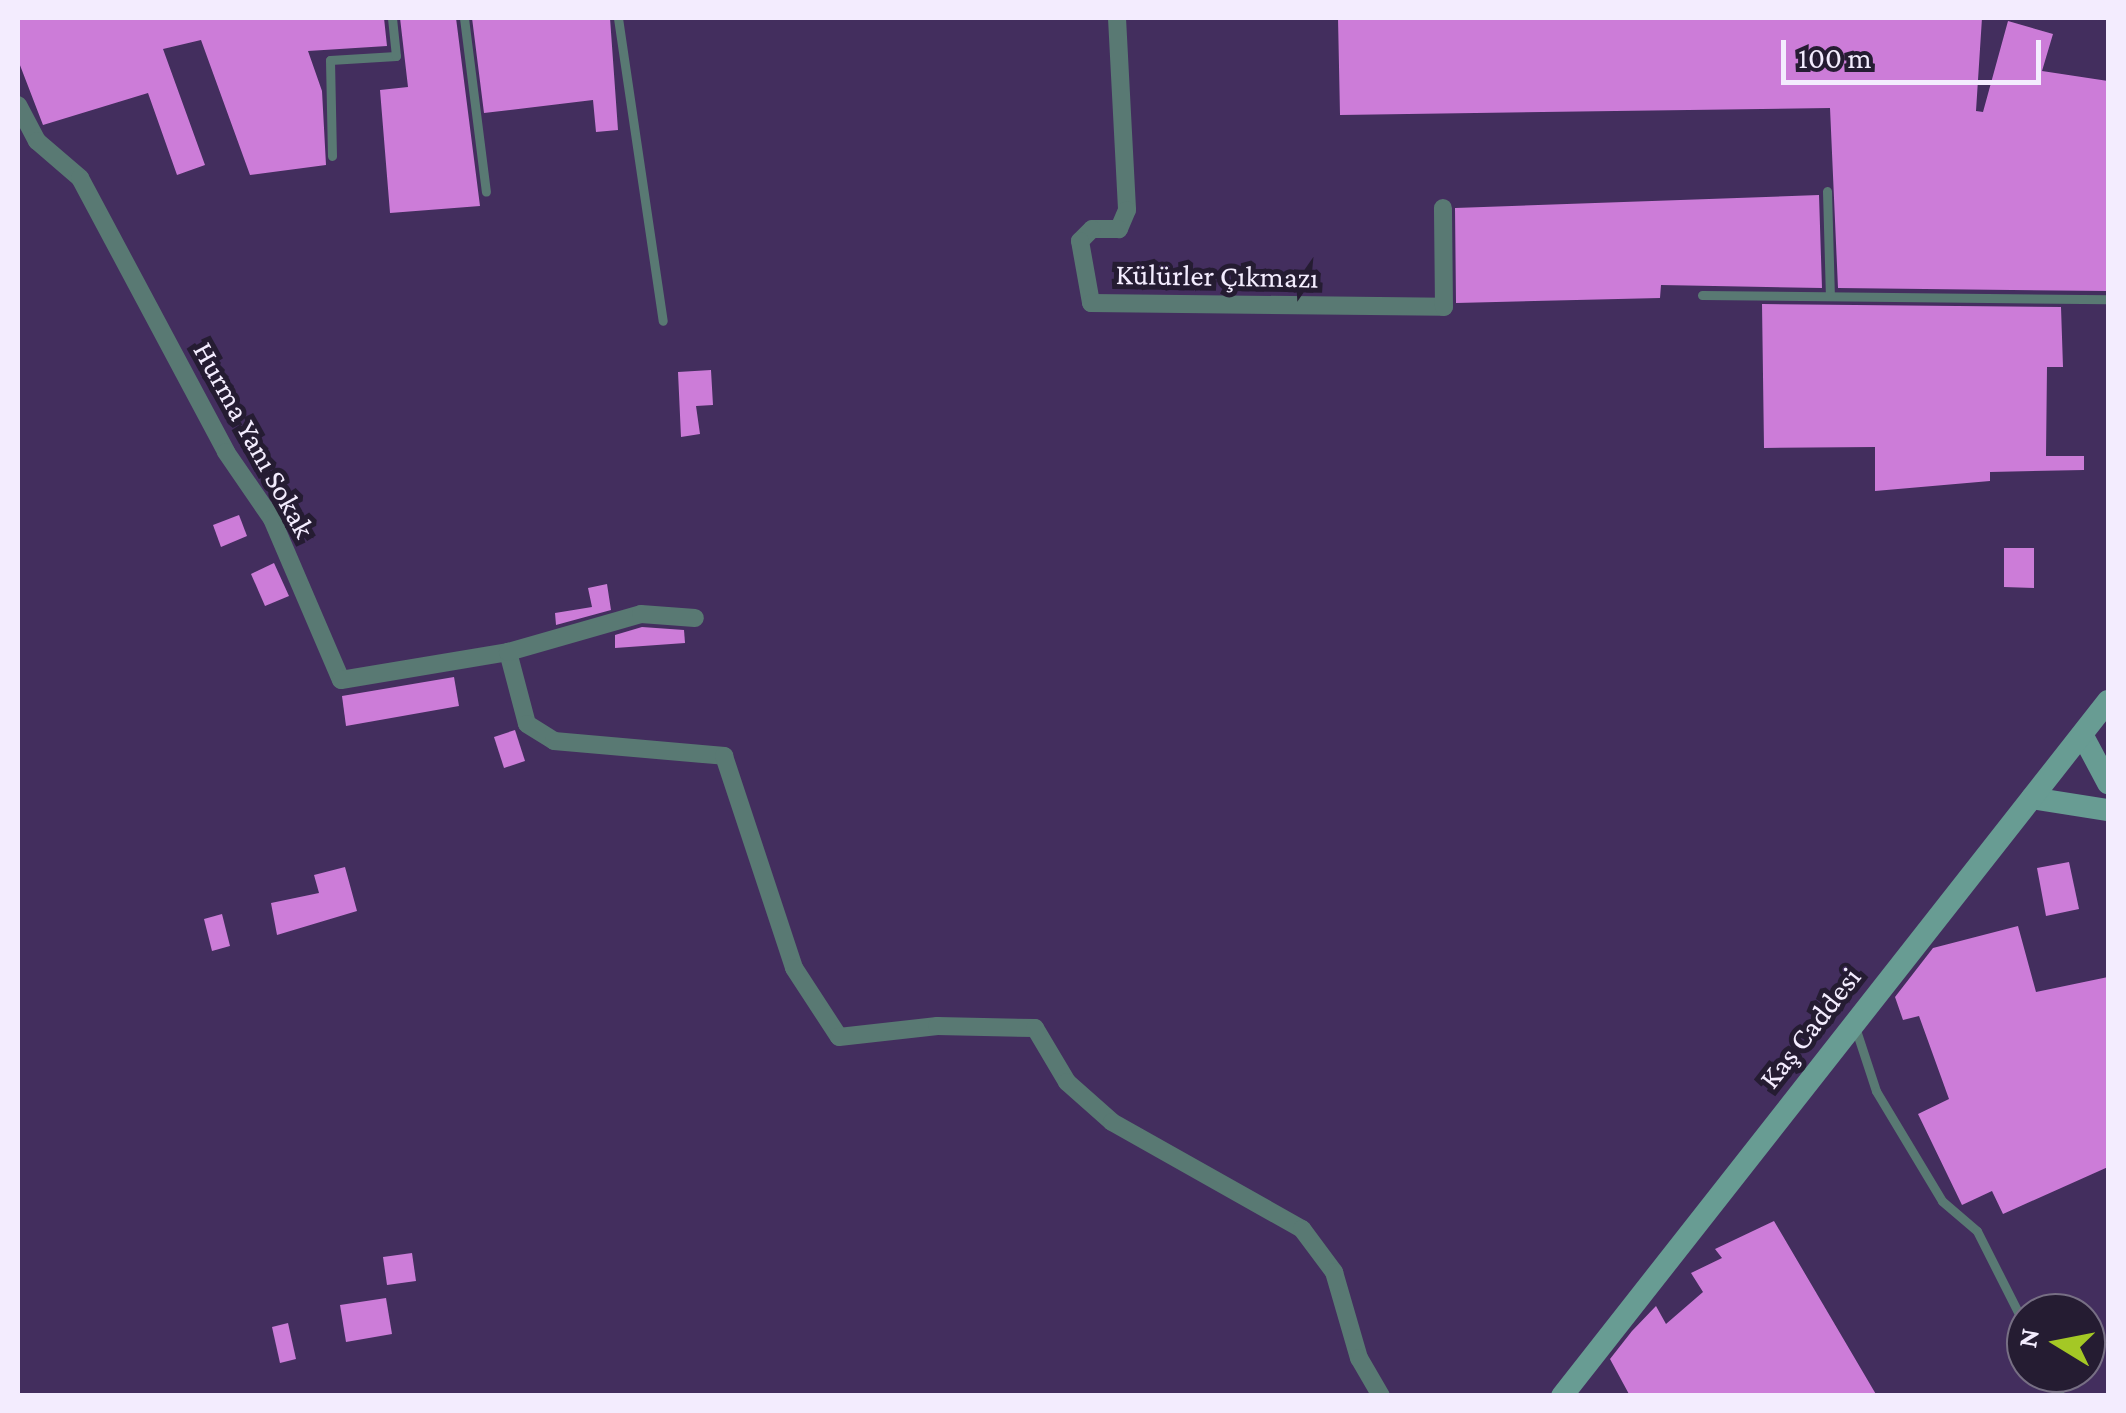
<!DOCTYPE html>
<html>
<head>
<meta charset="utf-8">
<style>
	body { margin:0 }
	#map { position:relative; width:2126px; height:1413px; overflow:hidden; background:#432e5e; font-family:"Crimson Pro",serif }
	div>[style] { position:absolute }
	[style*='--x'] { left:calc(var(--x)*1px); top:calc(var(--y)*1px); width:calc(var(--w)*1px); rotate:calc(var(--a)*1deg) }
	.building>* { inset:0; background:#cc7cd8 }
	.lane>* { height:9px; margin:-4.5px; padding:0 4.5px; transform-origin:4.5px; border-radius:4.5px; background:#597973 }
	.street>* { height:18px; margin:-9px; padding:0 9px; transform-origin:9px; border-radius:9px; background:#597973 }
	.secondary>* { height:22px; margin:-11px; padding:0 11px; transform-origin:11px; border-radius:11px; background:#689c93 }
	span { translate:-50% -50%; white-space:nowrap; text-align:center; line-height:1.15; -webkit-text-stroke:10px #251c32; paint-order:stroke }
	.street-label { font-size:30px; color:#f3ecfe }
	.frame { position:absolute; inset:0; border:20px solid #f3ecfe; pointer-events:none }
	.north { position:absolute; left:2006px; top:1293px; width:100px; height:100px; box-sizing:border-box; background:#251c32; border:2px solid #776f84; border-radius:50%; rotate:280deg; font-size:28px; font-weight:700; line-height:40px; text-align:center; color:#f3ecfe }
	.north::after { content:''; display:block; margin:auto; width:35px; height:45px; background:#a4c825; clip-path:polygon(50% 0,100% 100%,50% 72%,0 100%) }
	.scale { position:absolute; left:1781px; top:40px; width:260px; height:45px; box-sizing:border-box; border:5px solid #f3ecfe; border-top:0; padding-left:12px; font-size:30px; line-height:35px; white-space:nowrap; color:#f3ecfe; -webkit-text-stroke:8px #251c32; paint-order:stroke }
</style>
</head>
<body>
<div id="map">
	<div class="building">
		<i style="clip-path:polygon(18px 18px,384px 18px,387px 46px,308px 51px,322px 91px,326px 165px,250px 175px,201px 40px,163px 49px,205px 165px,177px 175px,148px 93px,43px 125px,18px 60px)"></i>
		<i style="clip-path:polygon(400px 18px,456px 18px,480px 206px,390px 213px,380px 90px,408px 87px)"></i>
		<i style="clip-path:polygon(472px 18px,610px 18px,618px 130px,596px 132px,593px 100px,484px 113px)"></i>
		<i style="clip-path:polygon(1338px 18px,1982px 18px,1976px 111px,1983px 112px,2008px 21px,2053px 34px,2042px 71px,2108px 81px,2108px 291px,1838px 288px,1830px 108px,1340px 115px)"></i>
		<i style="clip-path:polygon(1819px 195px,1822px 288px,1661px 285px,1660px 298px,1456px 303px,1455px 208px)"></i>
		<i style="clip-path:polygon(1762px 304px,2061px 307px,2063px 367px,2047px 367px,2046px 456px,2084px 456px,2084px 470px,1990px 472px,1990px 481px,1875px 491px,1875px 447px,1764px 448px)"></i>
		<i style="clip-path:polygon(711px 370px,713px 405px,696px 406px,700px 434px,681px 437px,678px 372px)"></i>
		<i style="clip-path:polygon(239px 515px,247px 536px,221px 547px,213px 525px)"></i>
		<i style="clip-path:polygon(2004px 548px,2034px 548px,2034px 588px,2004px 587px)"></i>
		<i style="clip-path:polygon(274px 563px,289px 596px,265px 606px,251px 574px)"></i>
		<i style="clip-path:polygon(607px 584px,611px 610px,556px 625px,555px 613px,592px 607px,588px 588px)"></i>
		<i style="clip-path:polygon(642px 627px,684px 630px,685px 643px,615px 648px,615px 635px)"></i>
		<i style="clip-path:polygon(454px 677px,459px 706px,346px 726px,342px 696px)"></i>
		<i style="clip-path:polygon(515px 730px,525px 761px,504px 768px,494px 737px)"></i>
		<i style="clip-path:polygon(2069px 862px,2079px 909px,2046px 916px,2037px 868px)"></i>
		<i style="clip-path:polygon(345px 867px,357px 911px,277px 935px,271px 903px,319px 893px,314px 875px)"></i>
		<i style="clip-path:polygon(222px 914px,230px 946px,212px 951px,204px 919px)"></i>
		<i style="clip-path:polygon(2018px 926px,2036px 992px,2108px 977px,2108px 1167px,2003px 1214px,1992px 1191px,1962px 1205px,1918px 1114px,1949px 1099px,1919px 1016px,1903px 1020px,1895px 997px,1933px 948px)"></i>
		<i style="clip-path:polygon(1774px 1221px,1877px 1396px,1630px 1396px,1610px 1359px,1632px 1331px,1656px 1306px,1666px 1324px,1703px 1292px,1691px 1273px,1722px 1258px,1715px 1249px)"></i>
		<i style="clip-path:polygon(412px 1253px,416px 1281px,387px 1285px,383px 1257px)"></i>
		<i style="clip-path:polygon(386px 1298px,392px 1334px,346px 1342px,340px 1305px)"></i>
		<i style="clip-path:polygon(288px 1323px,296px 1359px,280px 1363px,272px 1327px)"></i>
	</div>
	<div class="lane">
		<i style="--x:464;--y:18;--w:175;--a:82.8"></i>
		<i style="--x:618;--y:18;--w:306;--a:81.6"></i>
		<i style="--x:332;--y:156;--w:96;--a:-91.2"></i>
		<i style="--x:330;--y:60;--w:66;--a:-3.5"></i>
		<i style="--x:396;--y:56;--w:38;--a:-96"></i>
		<i style="--x:1827;--y:191;--w:105;--a:88.4"></i>
		<i style="--x:1702;--y:295;--w:406;--a:0.6"></i>
		<i style="--x:1856;--y:1030;--w:64;--a:71.8"></i>
		<i style="--x:1876;--y:1091;--w:128;--a:59"></i>
		<i style="--x:1942;--y:1201;--w:46;--a:40.6"></i>
		<i style="--x:1977;--y:1231;--w:109;--a:63.2"></i>
		<i style="--x:2049;--y:1373;--w:25;--a:63"></i>
	</div>
	<div class="street">
		<i style="--x:1117;--y:18;--w:192;--a:87"></i>
		<i style="--x:1127;--y:210;--w:21;--a:113"></i>
		<i style="--x:1119;--y:229;--w:27;--a:180"></i>
		<i style="--x:1092;--y:229;--w:17;--a:135"></i>
		<i style="--x:1080;--y:241;--w:63;--a:79.9"></i>
		<i style="--x:1091;--y:303;--w:353;--a:0.6"></i>
		<i style="--x:1444;--y:307;--w:99;--a:-90.6"></i>
		<i style="--x:18;--y:105;--w:41;--a:62.2"></i>
		<i style="--x:37;--y:141;--w:57;--a:40.7"></i>
		<i style="--x:80;--y:178;--w:310;--a:61.9"></i>
		<i style="--x:226;--y:452;--w:81;--a:55.5"></i>
		<i style="--x:272;--y:519;--w:175;--a:66.8"></i>
		<i style="--x:341;--y:680;--w:169;--a:-9.5"></i>
		<i style="--x:508;--y:652;--w:74;--a:75.2"></i>
		<i style="--x:527;--y:724;--w:32;--a:32"></i>
		<i style="--x:554;--y:741;--w:171;--a:5"></i>
		<i style="--x:724;--y:756;--w:223;--a:71.7"></i>
		<i style="--x:794;--y:968;--w:82;--a:56.9"></i>
		<i style="--x:839;--y:1037;--w:99;--a:-6.4"></i>
		<i style="--x:937;--y:1026;--w:98;--a:1.2"></i>
		<i style="--x:1035;--y:1028;--w:63;--a:59.3"></i>
		<i style="--x:1067;--y:1082;--w:60;--a:41.6"></i>
		<i style="--x:1112;--y:1122;--w:218;--a:29.4"></i>
		<i style="--x:1302;--y:1229;--w:54;--a:53.3"></i>
		<i style="--x:1334;--y:1272;--w:90;--a:73.8"></i>
		<i style="--x:1359;--y:1358;--w:44;--a:59.9"></i>
		<i style="--x:508;--y:652;--w:138;--a:-15.9"></i>
		<i style="--x:641;--y:614;--w:54;--a:4.2"></i>
	</div>
	<div class="secondary">
		<i style="--x:2085;--y:740;--w:49;--a:61.9"></i>
		<i style="--x:2032;--y:798;--w:77;--a:9"></i>
		<i style="--x:1562;--y:1396;--w:884;--a:-51.85"></i>
	</div>
	<div class="street-label">
		<span style="left:1217px;top:276px;rotate:1deg">Külürler Çıkmazı</span>
		<span style="left:254px;top:440px;rotate:61deg">Hurma Yanı Sokak</span>
		<span style="left:1810px;top:1028px;rotate:-52deg">Kaş Caddesi</span>
	</div>
	<div class="frame"></div>
	<div class="north">N</div>
	<div class="scale">100 m</div>
</div>
</body>
</html>
